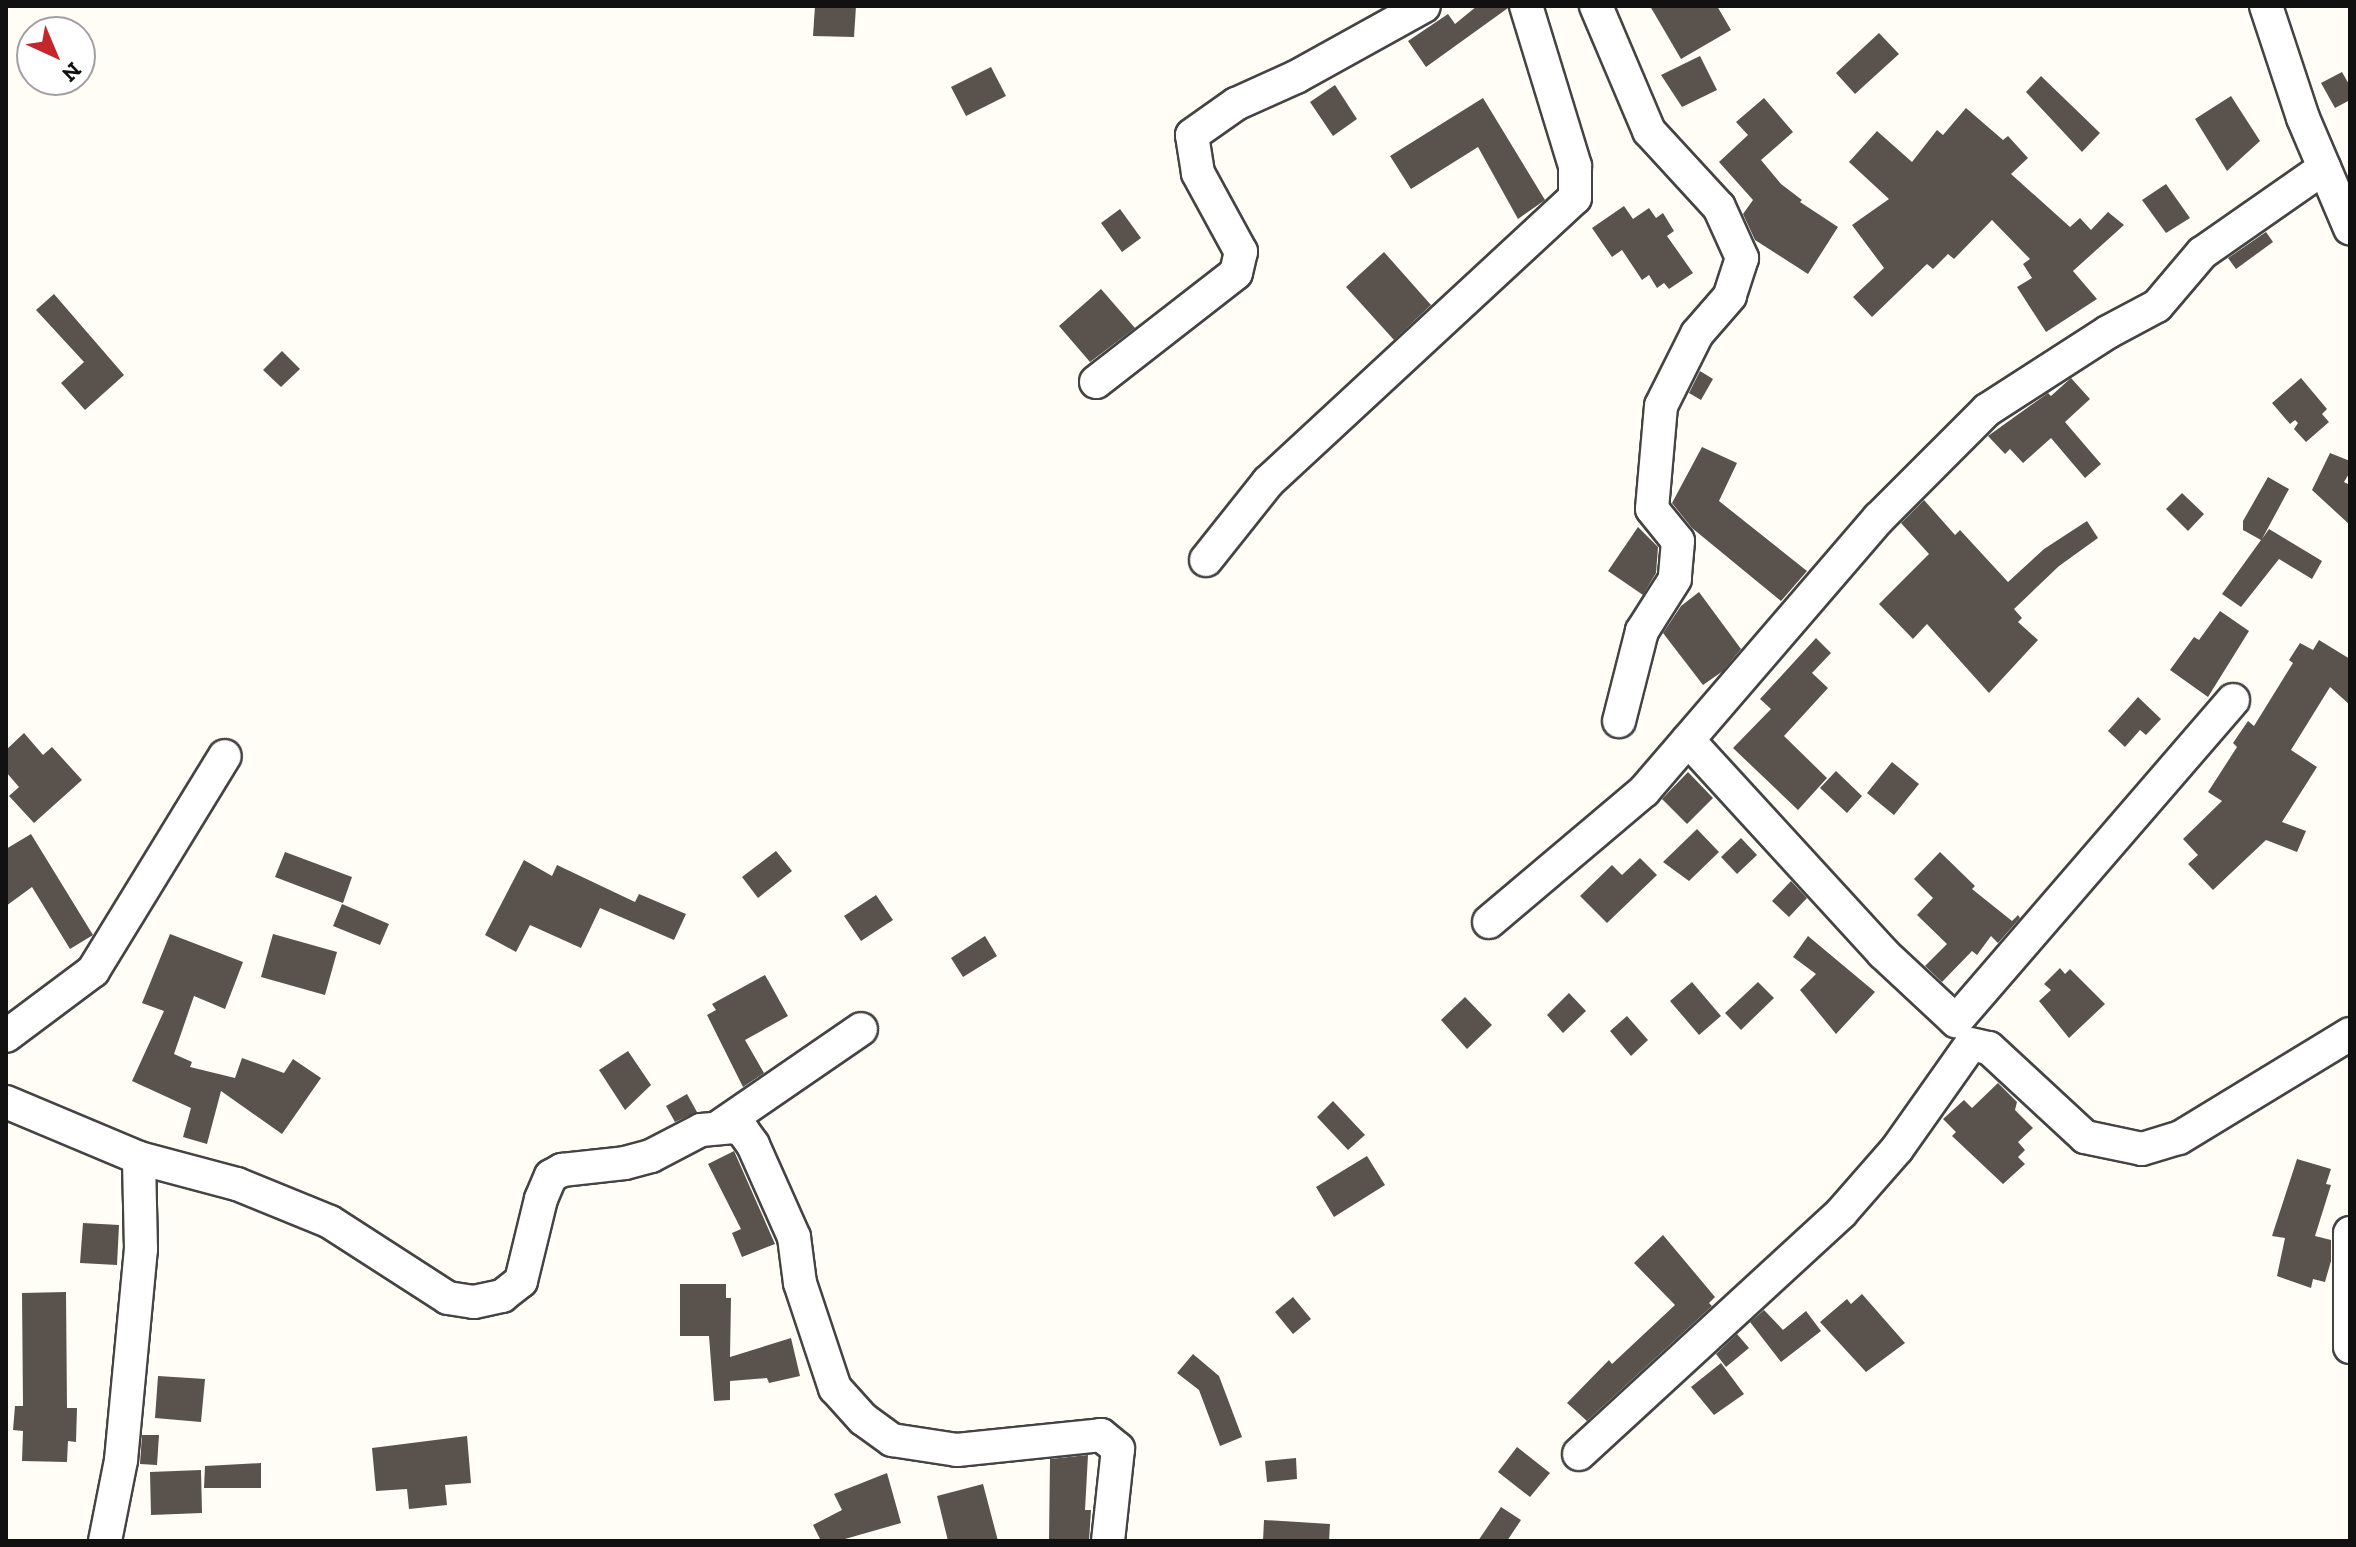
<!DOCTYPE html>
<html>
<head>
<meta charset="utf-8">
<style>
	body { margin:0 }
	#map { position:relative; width:2356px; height:1547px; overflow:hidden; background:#fffdf5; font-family:"Zilla Slab",serif }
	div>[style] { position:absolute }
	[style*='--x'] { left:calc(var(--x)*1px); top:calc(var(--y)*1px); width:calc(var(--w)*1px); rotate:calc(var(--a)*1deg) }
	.building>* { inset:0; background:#5a524d }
	.roads { filter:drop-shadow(2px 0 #444) drop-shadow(-2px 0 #444) drop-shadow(0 2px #444) drop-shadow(0 -2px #444) }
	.minor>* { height:32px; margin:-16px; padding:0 16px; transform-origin:16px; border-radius:16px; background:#fff }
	span { translate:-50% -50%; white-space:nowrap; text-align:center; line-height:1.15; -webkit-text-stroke:8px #fff; paint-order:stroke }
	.frame { position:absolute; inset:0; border:8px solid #111; pointer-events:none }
	.north { position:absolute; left:16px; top:16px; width:80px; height:80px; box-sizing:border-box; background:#fff; border:2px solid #a0a0a0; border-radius:50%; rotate:136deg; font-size:22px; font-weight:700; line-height:32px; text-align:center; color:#111 }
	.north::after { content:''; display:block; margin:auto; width:28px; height:36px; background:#c4262e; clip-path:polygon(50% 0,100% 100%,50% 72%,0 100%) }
</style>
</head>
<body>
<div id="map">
	<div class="building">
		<i style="clip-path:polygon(815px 6px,856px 6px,854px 37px,813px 36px)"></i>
		<i style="clip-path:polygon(1477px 6px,1508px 8px,1426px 67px,1408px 41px,1448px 14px,1455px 24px)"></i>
		<i style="clip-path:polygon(1650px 6px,1717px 6px,1731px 30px,1681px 59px)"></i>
		<i style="clip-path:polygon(1879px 33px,1899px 54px,1855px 94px,1836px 73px)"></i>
		<i style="clip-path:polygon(1700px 56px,1717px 90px,1682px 107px,1661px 75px)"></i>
		<i style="clip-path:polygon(991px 67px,1006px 96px,966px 116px,951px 87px)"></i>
		<i style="clip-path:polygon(2342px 72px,2350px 86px,2350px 100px,2335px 108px,2321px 83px)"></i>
		<i style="clip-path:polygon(2041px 76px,2100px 133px,2082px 152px,2026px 92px)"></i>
		<i style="clip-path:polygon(1335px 85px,1357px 119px,1333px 136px,1310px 102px)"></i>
		<i style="clip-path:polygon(2231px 96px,2260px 141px,2227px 171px,2195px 119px)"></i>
		<i style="clip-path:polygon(1483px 98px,1545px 200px,1518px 219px,1478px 147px,1411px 189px,1390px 156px)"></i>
		<i style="clip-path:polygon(1764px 98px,1793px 132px,1761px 160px,1781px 184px,1802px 200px,1800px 202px,1838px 227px,1808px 274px,1755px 240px,1743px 214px,1753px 200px,1719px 162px,1748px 135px,1736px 122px)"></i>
		<i style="clip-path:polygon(1966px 108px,2003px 140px,2008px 136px,2028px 158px,2011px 174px,2070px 227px,2080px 218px,2091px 230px,2108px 212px,2124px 225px,2073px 271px,2097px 299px,2046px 332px,2017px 287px,2032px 278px,2023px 264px,2030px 259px,1992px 220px,1954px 259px,1948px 254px,1933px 269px,1927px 264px,1872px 317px,1853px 297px,1884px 268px,1852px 225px,1889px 199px,1849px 162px,1877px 131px,1912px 162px,1937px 130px,1943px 135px)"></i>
		<i style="clip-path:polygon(2166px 184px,2190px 218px,2166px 233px,2142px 200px)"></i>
		<i style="clip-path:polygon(1624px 206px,1633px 219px,1649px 208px,1656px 218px,1663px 213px,1674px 231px,1667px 236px,1693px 273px,1669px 289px,1664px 283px,1657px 288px,1649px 275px,1642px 280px,1622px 250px,1612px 257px,1592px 228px)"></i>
		<i style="clip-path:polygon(1120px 209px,1141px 238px,1122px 252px,1101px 223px)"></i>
		<i style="clip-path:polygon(2266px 232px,2273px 242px,2236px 269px,2228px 258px)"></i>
		<i style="clip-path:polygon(1384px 252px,1431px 305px,1394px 340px,1346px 287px)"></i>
		<i style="clip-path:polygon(1101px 289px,1135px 328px,1090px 362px,1059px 326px)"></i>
		<i style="clip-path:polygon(54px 294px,124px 375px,85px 410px,61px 383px,84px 362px,36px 310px)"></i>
		<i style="clip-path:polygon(282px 351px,300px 369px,281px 387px,263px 370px)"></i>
		<i style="clip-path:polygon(1700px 371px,1713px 379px,1701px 400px,1689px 393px)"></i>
		<i style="clip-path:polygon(2071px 378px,2090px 399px,2065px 422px,2101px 464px,2085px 478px,2051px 438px,2023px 463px,2010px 449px,2005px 454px,1988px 436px,2048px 393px,2051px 396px)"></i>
		<i style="clip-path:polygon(2301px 378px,2327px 409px,2322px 414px,2329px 422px,2306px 442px,2294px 429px,2298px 423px,2295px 420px,2290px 424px,2272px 403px)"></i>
		<i style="clip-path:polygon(1702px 447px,1737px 463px,1719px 501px,1807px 571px,1781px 601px,1692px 528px,1672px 503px)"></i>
		<i style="clip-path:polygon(2330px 453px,2350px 461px,2350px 472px,2344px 482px,2350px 485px,2350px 525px,2312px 490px)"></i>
		<i style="clip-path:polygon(2268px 477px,2289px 489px,2262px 539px,2269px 529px,2322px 561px,2312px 579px,2279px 559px,2241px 607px,2222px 594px,2261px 540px,2243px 530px,2243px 521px)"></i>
		<i style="clip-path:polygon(2182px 493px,2204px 514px,2188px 531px,2166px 509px)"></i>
		<i style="clip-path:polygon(1924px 500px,1955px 535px,1960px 530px,2008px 582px,2044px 549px,2087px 521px,2098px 538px,2059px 566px,2014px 609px,2022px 618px,2018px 622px,2038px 640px,1989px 693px,1927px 624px,1913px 639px,1879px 604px,1929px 554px,1901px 523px)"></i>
		<i style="clip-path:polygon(1638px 527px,1658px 547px,1656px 573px,1643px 595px,1608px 571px)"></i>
		<i style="clip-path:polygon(1699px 592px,1741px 649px,1723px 671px,1703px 685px,1663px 633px,1681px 606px)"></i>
		<i style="clip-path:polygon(2220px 611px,2249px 631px,2208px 697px,2170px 670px,2194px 637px,2199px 640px)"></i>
		<i style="clip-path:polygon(1816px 638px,1831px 653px,1812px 673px,1828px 688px,1784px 736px,1827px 778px,1798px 810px,1733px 748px,1771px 709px,1760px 699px)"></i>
		<i style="clip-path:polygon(2319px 640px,2350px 659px,2350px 705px,2330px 687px,2291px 750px,2317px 767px,2282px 822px,2306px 831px,2297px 852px,2266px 840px,2213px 890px,2188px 864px,2198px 855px,2183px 839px,2222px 801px,2208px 792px,2237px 747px,2233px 743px,2248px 721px,2254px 726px,2293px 663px,2289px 660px,2300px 643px,2313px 650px)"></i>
		<i style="clip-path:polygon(2138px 697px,2161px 719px,2146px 735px,2140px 730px,2125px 747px,2108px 731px)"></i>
		<i style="clip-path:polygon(24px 733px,43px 755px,52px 747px,82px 780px,34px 823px,9px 796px,19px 787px,6px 772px,6px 750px)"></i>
		<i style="clip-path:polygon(1892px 762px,1919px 784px,1894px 815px,1867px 793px)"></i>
		<i style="clip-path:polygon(1836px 771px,1862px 796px,1847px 813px,1820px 788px)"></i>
		<i style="clip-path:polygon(1688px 772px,1713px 798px,1687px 824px,1662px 799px)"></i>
		<i style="clip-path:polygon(1697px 829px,1719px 852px,1689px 881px,1663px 862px)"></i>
		<i style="clip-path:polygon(31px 834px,93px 935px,70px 949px,32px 887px,6px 906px,6px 849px)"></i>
		<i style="clip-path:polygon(1741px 838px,1757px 855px,1737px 874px,1721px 857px)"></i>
		<i style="clip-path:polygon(776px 851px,792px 871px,758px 898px,742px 877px)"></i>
		<i style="clip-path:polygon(285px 852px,352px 877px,343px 903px,275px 877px)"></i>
		<i style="clip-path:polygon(1940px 852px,1975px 886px,1972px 889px,2012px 921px,2018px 915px,2020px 918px,1998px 943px,1991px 936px,1977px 955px,1972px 951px,1942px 982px,1925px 966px,1947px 944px,1917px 915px,1933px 898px,1914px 879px)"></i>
		<i style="clip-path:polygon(1640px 858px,1657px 875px,1607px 923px,1580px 896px,1612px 865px,1622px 875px)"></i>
		<i style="clip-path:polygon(524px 860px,552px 876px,557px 865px,635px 902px,639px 894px,686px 914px,674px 940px,600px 908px,581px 948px,530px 925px,516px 952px,485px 935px)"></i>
		<i style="clip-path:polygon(1791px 881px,1807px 898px,1789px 917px,1772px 901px)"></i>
		<i style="clip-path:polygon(876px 895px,893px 920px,861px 941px,844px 916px)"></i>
		<i style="clip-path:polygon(342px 904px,389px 924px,380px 945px,333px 926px)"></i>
		<i style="clip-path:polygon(170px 934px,243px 962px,225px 1009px,194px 996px,174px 1054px,192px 1062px,190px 1067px,235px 1078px,242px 1058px,284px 1073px,293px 1059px,321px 1078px,282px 1134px,221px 1091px,207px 1144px,183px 1137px,191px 1108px,132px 1081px,164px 1011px,142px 1003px)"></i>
		<i style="clip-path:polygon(273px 934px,337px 952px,325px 995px,261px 977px)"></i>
		<i style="clip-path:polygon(985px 936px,997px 956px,963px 977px,951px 958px)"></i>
		<i style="clip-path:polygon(1808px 936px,1875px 992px,1836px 1034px,1800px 990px,1816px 974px,1793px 957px)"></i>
		<i style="clip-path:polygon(2060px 968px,2065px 974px,2070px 969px,2105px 1004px,2069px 1038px,2039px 1001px,2051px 990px,2044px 984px)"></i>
		<i style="clip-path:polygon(765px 975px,788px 1016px,745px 1040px,764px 1073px,743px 1087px,707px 1015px,716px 1010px,712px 1004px)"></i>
		<i style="clip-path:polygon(1692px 982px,1721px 1016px,1699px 1035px,1670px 1001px)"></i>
		<i style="clip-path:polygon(1758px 982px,1774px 998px,1741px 1030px,1725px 1013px)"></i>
		<i style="clip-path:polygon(1569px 993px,1586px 1011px,1563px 1033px,1547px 1015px)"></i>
		<i style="clip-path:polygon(1465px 997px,1492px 1025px,1467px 1049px,1441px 1020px)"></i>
		<i style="clip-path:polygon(1627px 1016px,1648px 1040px,1631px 1056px,1610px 1031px)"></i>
		<i style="clip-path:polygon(628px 1051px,651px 1085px,625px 1110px,599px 1070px)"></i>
		<i style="clip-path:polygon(1998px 1083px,2017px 1102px,2015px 1110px,2033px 1128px,2018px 1142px,2025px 1150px,2018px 1157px,2025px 1164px,2003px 1184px,1952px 1136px,1956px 1132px,1943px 1119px,1964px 1100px,1972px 1108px)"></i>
		<i style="clip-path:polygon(687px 1094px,697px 1112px,675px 1122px,666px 1106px)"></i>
		<i style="clip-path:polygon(1333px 1101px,1365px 1135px,1348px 1150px,1317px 1117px)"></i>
		<i style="clip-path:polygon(734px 1151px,775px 1244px,742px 1257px,732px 1233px,741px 1229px,708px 1164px)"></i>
		<i style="clip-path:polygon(1367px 1156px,1385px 1185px,1334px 1217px,1316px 1187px)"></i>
		<i style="clip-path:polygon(2297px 1159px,2331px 1169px,2326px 1184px,2331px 1185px,2315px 1236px,2331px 1240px,2331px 1261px,2325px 1282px,2313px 1279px,2311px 1288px,2277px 1276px,2285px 1238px,2272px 1236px)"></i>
		<i style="clip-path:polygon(83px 1223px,119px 1225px,117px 1265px,80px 1263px)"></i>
		<i style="clip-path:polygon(1663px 1235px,1715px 1297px,1709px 1303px,1712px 1306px,1587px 1421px,1567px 1403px,1609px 1360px,1612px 1364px,1675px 1305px,1634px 1263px)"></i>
		<i style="clip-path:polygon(680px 1284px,726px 1284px,726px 1298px,731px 1298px,730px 1357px,791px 1338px,800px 1376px,769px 1383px,767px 1378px,730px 1381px,730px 1400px,714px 1401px,709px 1336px,680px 1336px)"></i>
		<i style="clip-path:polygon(66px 1292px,67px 1408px,77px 1408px,76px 1442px,68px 1441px,67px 1462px,22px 1461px,23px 1431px,13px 1430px,15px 1406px,23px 1406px,22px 1293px)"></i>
		<i style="clip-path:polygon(1862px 1294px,1905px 1343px,1866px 1372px,1820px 1322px,1847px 1299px,1851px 1304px)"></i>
		<i style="clip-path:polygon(1293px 1297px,1311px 1319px,1293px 1334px,1275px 1312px)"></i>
		<i style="clip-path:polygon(1764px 1310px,1783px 1330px,1806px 1311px,1821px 1331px,1781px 1362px,1750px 1322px)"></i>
		<i style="clip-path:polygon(1737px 1334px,1749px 1348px,1726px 1367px,1716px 1354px)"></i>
		<i style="clip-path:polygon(1193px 1354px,1219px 1376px,1242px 1437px,1220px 1446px,1199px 1390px,1177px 1373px)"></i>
		<i style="clip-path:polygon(1721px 1363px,1744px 1394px,1714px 1415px,1691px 1387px)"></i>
		<i style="clip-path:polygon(158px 1376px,205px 1379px,201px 1422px,155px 1418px)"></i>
		<i style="clip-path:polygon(142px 1435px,159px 1435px,157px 1465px,140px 1464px)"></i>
		<i style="clip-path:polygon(467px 1436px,471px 1483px,445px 1485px,447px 1505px,409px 1509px,407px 1489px,376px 1491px,372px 1448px)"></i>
		<i style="clip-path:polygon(1517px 1447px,1550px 1473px,1530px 1497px,1498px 1472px)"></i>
		<i style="clip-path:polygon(1088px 1455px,1085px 1510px,1091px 1510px,1089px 1541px,1049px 1541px,1050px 1459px)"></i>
		<i style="clip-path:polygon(1296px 1458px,1297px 1479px,1267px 1482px,1265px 1461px)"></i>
		<i style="clip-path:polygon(261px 1463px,261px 1488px,204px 1488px,205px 1466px)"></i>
		<i style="clip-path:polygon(201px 1470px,202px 1513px,151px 1515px,150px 1472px)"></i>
		<i style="clip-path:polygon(887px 1473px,901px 1523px,838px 1541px,821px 1541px,813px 1525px,842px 1510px,834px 1494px)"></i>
		<i style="clip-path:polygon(983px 1484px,998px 1541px,948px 1541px,937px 1496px)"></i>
		<i style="clip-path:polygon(1501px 1507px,1521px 1520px,1507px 1541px,1478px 1541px)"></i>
		<i style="clip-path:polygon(1264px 1520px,1330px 1524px,1329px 1541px,1263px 1541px)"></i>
	</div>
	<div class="roads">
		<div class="minor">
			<i style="--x:1596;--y:6;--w:136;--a:67"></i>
			<i style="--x:1649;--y:131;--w:103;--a:47.4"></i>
			<i style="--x:1719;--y:207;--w:56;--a:65.7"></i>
			<i style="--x:1742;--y:258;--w:40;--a:108"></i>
			<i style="--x:1730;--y:296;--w:50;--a:131"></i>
			<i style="--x:1697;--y:334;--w:80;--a:116.6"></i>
			<i style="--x:1661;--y:406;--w:103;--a:95"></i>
			<i style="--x:1652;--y:509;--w:41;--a:50.9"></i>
			<i style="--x:1678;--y:541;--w:38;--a:95"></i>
			<i style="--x:1675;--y:579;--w:62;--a:122.4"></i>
			<i style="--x:1642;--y:631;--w:93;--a:104.3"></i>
			<i style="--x:2266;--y:6;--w:118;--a:71.7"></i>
			<i style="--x:2303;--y:118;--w:120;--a:66.9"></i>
			<i style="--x:1096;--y:382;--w:177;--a:-37.9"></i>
			<i style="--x:1236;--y:273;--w:22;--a:-77"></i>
			<i style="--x:1241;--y:252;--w:90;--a:-118.6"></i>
			<i style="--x:1198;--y:173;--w:38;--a:-99"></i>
			<i style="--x:1192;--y:135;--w:54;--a:-35.2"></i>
			<i style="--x:1236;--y:104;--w:66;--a:-24.2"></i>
			<i style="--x:1296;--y:77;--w:146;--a:-29"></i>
			<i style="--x:1206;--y:560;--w:100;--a:-51.5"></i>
			<i style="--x:1268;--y:482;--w:418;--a:-42.8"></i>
			<i style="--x:1575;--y:198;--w:32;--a:-90"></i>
			<i style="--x:1575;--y:166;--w:167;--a:-107"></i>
			<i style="--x:1688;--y:740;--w:289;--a:47.5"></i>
			<i style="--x:1883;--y:953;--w:100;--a:43"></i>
			<i style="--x:1956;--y:1021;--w:424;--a:-49.2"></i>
			<i style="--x:1489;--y:922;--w:203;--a:-40.2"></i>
			<i style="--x:1644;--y:791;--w:360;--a:-49.3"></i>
			<i style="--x:1879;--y:518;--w:153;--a:-45"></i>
			<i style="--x:1987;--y:410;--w:144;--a:-32.8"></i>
			<i style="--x:2108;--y:332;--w:55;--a:-28"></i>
			<i style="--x:2157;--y:306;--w:70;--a:-49.7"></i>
			<i style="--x:2202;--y:253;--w:149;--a:-34.9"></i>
			<i style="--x:6;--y:1036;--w:109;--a:-36.8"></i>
			<i style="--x:93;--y:971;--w:252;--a:-58.5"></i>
			<i style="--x:6;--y:1102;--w:144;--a:22.8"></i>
			<i style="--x:139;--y:1158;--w:101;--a:14.9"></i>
			<i style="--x:237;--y:1184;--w:100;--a:22.2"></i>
			<i style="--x:330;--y:1222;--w:140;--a:32.8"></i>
			<i style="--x:448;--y:1298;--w:26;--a:9"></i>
			<i style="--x:474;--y:1302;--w:29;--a:-12"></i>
			<i style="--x:502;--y:1296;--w:24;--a:-38"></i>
			<i style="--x:521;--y:1281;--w:84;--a:-76.3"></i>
			<i style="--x:541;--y:1199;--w:25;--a:-67"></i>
			<i style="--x:551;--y:1176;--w:13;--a:-29"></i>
			<i style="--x:562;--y:1170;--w:63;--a:-6.3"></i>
			<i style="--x:625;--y:1163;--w:27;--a:-15"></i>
			<i style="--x:651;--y:1156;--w:56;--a:-27.5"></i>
			<i style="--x:701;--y:1130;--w:33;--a:-5"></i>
			<i style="--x:734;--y:1127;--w:10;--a:24"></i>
			<i style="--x:743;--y:1131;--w:17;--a:54"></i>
			<i style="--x:753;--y:1145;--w:101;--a:66"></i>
			<i style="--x:794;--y:1237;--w:46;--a:82.6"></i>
			<i style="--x:800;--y:1283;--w:111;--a:71.6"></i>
			<i style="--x:835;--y:1388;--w:42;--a:47.9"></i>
			<i style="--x:863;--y:1419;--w:36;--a:36"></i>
			<i style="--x:892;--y:1440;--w:66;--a:8.7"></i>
			<i style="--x:957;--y:1450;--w:145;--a:-5.9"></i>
			<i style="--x:1101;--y:1435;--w:22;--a:39"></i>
			<i style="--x:1118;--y:1449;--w:93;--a:96.2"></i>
			<i style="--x:720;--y:1126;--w:171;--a:-34.5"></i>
			<i style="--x:2350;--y:1233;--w:114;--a:90"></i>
			<i style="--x:1579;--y:1454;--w:356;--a:-42.6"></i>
			<i style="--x:1841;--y:1213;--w:85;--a:-48.8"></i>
			<i style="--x:1897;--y:1149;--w:128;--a:-54.8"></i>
			<i style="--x:1971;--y:1044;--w:18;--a:13"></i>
			<i style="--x:1989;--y:1048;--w:131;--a:42.8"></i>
			<i style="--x:2085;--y:1137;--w:58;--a:11.9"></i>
			<i style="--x:2142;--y:1149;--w:39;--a:-17"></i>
			<i style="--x:2179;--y:1138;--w:200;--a:-31.3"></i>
			<i style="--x:105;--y:1541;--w:83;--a:-78.8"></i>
			<i style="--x:121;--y:1460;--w:212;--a:-84.6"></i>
			<i style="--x:141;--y:1249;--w:91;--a:-91.3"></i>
		</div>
	</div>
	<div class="frame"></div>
	<div class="north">N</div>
</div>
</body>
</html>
